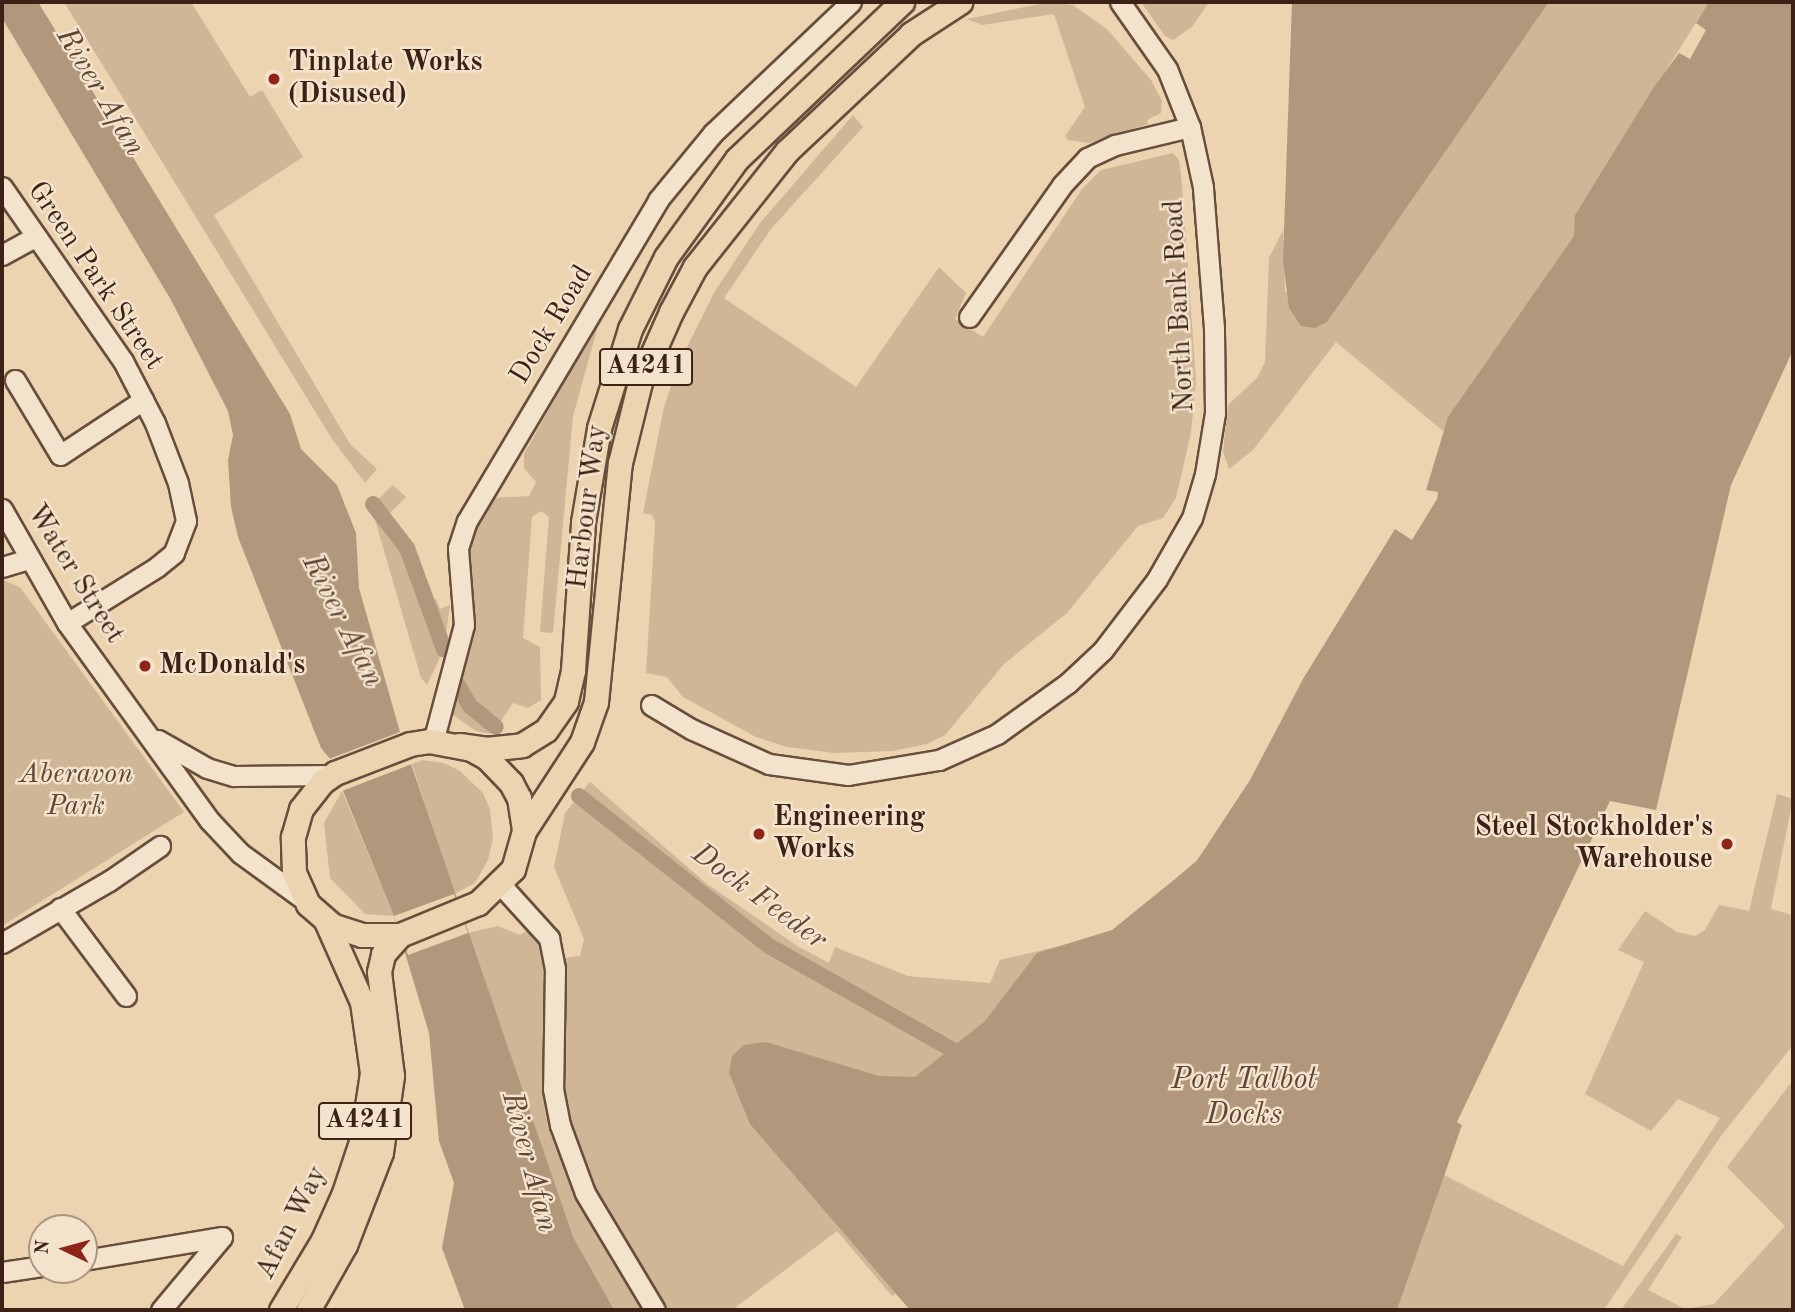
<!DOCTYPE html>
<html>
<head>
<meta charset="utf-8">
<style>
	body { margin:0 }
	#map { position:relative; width:1795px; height:1312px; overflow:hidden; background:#edd4b0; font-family:"Old Standard TT",serif }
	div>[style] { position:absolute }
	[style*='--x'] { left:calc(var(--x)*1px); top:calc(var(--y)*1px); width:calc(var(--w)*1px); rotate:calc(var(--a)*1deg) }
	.green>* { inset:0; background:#cfb696 }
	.water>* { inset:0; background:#b1977c }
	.pier>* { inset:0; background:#edd4b0 }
	.canal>* { height:16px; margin:-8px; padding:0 8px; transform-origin:8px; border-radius:8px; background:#b1977c }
	.roads { filter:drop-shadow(2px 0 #684e3c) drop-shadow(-2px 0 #684e3c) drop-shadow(0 2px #684e3c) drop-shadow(0 -2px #684e3c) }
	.minor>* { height:19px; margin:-9.5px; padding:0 9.5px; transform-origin:9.5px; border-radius:9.5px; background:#f3e3cc }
	.major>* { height:23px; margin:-11.5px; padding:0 11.5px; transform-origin:11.5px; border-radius:11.5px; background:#edd4b0 }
	.dots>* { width:19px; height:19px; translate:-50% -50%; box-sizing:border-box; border:4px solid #f3e3cc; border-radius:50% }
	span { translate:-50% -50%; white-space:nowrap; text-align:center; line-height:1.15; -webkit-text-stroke:5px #f3e3cc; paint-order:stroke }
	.shield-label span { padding:2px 5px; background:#f3e3cc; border:2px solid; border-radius:5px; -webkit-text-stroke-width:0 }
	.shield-label { font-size:26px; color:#3c2216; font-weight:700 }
	.poi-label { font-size:28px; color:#3c2216; font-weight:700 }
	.left { translate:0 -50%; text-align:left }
	.right { translate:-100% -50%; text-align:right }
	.street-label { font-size:28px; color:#3c2216 }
	.park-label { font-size:28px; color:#614736; font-style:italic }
	.water-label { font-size:30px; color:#5f4535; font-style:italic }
	.frame { position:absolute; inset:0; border:4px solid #3c2216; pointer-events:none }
	.north { position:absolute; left:28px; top:1214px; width:70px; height:70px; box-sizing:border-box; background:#f3e3cc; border:2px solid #aa9683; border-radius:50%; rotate:275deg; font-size:19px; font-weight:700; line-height:28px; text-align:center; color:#3c2216 }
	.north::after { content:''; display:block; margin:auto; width:24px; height:32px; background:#8f2418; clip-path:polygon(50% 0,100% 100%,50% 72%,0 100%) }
</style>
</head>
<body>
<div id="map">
	<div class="green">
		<i style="clip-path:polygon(64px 2px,191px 2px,250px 97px,262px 90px,303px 157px,214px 215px,350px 444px,377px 469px,365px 483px,332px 439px)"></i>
		<i style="clip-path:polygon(1049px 2px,1073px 5px,1107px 29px,1151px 80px,1162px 101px,1161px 113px,1147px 120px,1148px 124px,1089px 143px,1068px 140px,1065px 136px,1085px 107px,1054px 14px,982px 25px,967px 19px)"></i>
		<i style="clip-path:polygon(1141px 2px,1209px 2px,1192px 27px,1173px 40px,1165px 36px)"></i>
		<i style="clip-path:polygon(1549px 2px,1709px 2px,1575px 215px,1575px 235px,1443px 431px,1336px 342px,1253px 450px,1229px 469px,1223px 452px,1228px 405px,1257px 378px,1265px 362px,1269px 258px,1283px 230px,1285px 291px,1327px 322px)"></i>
		<i style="clip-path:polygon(853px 115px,863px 127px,771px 229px,724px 298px,856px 387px,939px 267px,966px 293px,955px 319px,983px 337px,1082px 189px,1101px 170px,1173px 153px,1179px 160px,1182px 184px,1196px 381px,1191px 433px,1176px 498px,1163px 518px,1138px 526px,1067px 613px,1004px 664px,945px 735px,927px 744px,893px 751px,834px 753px,787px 747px,756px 737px,683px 697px,667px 677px,646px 673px,655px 523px,652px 515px,643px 513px,664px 407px,678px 365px,715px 291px,760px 223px)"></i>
		<i style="clip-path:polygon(600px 319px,573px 416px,553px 633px,540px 632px,549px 517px,541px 511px,532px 517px,523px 638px,540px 647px,541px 700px,528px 708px,513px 703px,492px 734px,476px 731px,450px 713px,469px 541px,494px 498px,529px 496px,536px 482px,524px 468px,524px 454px)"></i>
		<i style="clip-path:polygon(393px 485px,406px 497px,388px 515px,406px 541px,432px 600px,436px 599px,440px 609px,450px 605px,444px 649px,427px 685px,421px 678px,371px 506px)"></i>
		<i style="clip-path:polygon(2px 580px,20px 587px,184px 812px,2px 926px)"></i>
		<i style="clip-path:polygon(422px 760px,444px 763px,460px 771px,483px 793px,490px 809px,493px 838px,488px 860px,475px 883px,454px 894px,412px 764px)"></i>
		<i style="clip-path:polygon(590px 782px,707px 884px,799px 947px,829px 963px,835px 947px,908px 976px,990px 983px,1000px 960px,1086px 940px,1112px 930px,1146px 906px,1201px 856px,905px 1304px,896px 1294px,892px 1296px,837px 1231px,732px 1310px,560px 1310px,550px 1174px,468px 933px,498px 926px,520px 935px,528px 930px,538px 940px,542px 961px,580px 956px,584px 939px,554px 867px,565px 813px)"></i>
		<i style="clip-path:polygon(342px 791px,394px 916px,365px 914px,330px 878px,324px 823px)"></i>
		<i style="clip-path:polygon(1777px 794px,1793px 799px,1771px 909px,1793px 915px,1793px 1045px,1721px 1136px,1604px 1310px,1397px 1310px,1444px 1175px,1623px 1266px,1720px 1118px,1678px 1099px,1651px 1131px,1585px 1094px,1644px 962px,1618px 950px,1645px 911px,1677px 932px,1695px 936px,1705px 930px,1719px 905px,1749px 911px)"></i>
		<i style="clip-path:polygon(1793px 1080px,1793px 1310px,1621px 1310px,1676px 1234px,1682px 1237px,1648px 1290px,1685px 1309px,1714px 1304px,1785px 1226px,1727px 1167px)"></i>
	</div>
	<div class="water">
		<i style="clip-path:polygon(2px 2px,38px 2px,290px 414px,301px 449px,337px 485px,356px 533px,359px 588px,400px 732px,573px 1237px,614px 1310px,465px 1310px,442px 1248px,454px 1183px,439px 1141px,429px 1033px,394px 916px,330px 759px,321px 748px,238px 537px,231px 507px,228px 460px,233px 435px,228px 411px,171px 300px,2px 18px)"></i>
		<i style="clip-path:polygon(1292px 2px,1549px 2px,1339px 305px,1327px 322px,1315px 328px,1301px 326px,1289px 308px,1283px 260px)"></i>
		<i style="clip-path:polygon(1709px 2px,1793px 2px,1793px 350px,1731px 485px,1656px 810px,1610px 801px,1457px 1122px,1462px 1125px,1397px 1310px,910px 1310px,750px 1124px,729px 1073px,732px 1056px,744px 1045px,766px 1042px,879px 1076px,915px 1077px,985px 1021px,1037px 953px,1112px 930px,1196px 862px,1250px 780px,1303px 679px,1395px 529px,1412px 540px,1437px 499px,1438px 492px,1426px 490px,1448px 417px,1574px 236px,1575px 215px,1654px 87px,1679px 53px,1690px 59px,1706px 30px,1696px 23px)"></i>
	</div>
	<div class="pier">
		<i style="clip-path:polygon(400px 732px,412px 764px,342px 791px,329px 759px)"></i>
		<i style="clip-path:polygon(454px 894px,468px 933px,408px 955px,394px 916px)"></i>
	</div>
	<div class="canal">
		<i style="--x:373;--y:504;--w:56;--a:52.3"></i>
		<i style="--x:407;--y:548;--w:108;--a:69.9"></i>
		<i style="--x:454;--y:679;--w:31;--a:59"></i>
		<i style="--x:470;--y:706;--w:33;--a:39"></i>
		<i style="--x:579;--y:796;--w:242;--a:38.3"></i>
		<i style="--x:769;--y:946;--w:211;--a:29.5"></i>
	</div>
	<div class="roads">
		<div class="minor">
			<i style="--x:2;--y:187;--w:212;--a:55.2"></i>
			<i style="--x:123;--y:361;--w:70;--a:62.7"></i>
			<i style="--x:155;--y:423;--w:64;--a:69"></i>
			<i style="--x:178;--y:483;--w:39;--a:78"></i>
			<i style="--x:186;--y:521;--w:34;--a:111"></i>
			<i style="--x:174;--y:553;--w:22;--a:141"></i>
			<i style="--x:157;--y:567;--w:106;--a:148.1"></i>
			<i style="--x:2;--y:255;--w:38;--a:-29"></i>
			<i style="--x:969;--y:317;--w:161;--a:-54.8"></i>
			<i style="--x:1062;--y:185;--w:37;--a:-47"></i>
			<i style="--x:1087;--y:158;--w:31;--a:-25"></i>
			<i style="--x:1115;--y:145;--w:77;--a:-13.5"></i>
			<i style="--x:15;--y:380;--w:87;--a:59"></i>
			<i style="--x:60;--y:455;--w:100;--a:-33.5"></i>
			<i style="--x:2;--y:509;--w:131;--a:60.3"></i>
			<i style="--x:67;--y:623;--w:244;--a:54.2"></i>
			<i style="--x:210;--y:821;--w:44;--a:46.8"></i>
			<i style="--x:240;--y:853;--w:82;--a:36"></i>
			<i style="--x:2;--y:567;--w:28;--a:-17"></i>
			<i style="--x:651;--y:705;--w:47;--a:31"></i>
			<i style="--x:691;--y:729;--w:85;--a:24.2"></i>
			<i style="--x:769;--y:764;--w:80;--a:7.9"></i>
			<i style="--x:848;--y:775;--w:92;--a:-9.4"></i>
			<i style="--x:939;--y:760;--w:64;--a:-24.1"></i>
			<i style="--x:997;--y:734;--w:87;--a:-35.7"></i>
			<i style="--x:1068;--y:683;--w:48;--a:-43.3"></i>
			<i style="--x:1103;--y:650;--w:89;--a:-52.7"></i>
			<i style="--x:1157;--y:579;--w:70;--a:-60.2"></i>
			<i style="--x:1192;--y:518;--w:46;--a:-73.5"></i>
			<i style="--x:1205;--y:474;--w:62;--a:-80.7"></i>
			<i style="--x:1215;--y:413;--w:85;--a:-90.7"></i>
			<i style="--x:1214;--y:328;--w:141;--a:-94.5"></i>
			<i style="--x:1203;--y:187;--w:61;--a:-102.2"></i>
			<i style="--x:1190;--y:127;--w:62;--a:-111.6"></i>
			<i style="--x:1167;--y:69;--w:82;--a:-125"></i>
			<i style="--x:158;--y:740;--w:56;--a:29.7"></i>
			<i style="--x:207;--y:768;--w:28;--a:17"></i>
			<i style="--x:234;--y:776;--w:97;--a:-0.6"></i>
			<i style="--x:433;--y:742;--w:121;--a:-75.2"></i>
			<i style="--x:464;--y:625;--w:77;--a:-94.5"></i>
			<i style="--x:458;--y:548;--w:28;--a:-72"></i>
			<i style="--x:467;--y:521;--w:374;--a:-59.2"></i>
			<i style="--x:658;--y:200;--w:87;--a:-50.6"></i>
			<i style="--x:713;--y:133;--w:190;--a:-43.5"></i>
			<i style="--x:501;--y:885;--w:72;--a:47.8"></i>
			<i style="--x:549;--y:938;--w:31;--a:79"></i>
			<i style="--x:555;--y:968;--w:121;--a:90.9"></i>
			<i style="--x:553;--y:1089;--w:37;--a:79"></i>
			<i style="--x:560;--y:1125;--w:72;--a:69.8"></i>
			<i style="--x:585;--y:1193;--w:136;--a:59.1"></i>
			<i style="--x:60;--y:908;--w:110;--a:53.1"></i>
			<i style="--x:2;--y:943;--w:124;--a:-30.1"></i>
			<i style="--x:109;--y:881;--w:62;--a:-34.5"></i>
			<i style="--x:84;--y:1260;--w:140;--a:-9.5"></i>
			<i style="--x:2;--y:1272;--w:40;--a:-8.5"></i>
			<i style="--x:161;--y:1310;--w:95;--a:-50.1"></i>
		</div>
		<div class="major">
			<i style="--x:429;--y:741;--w:43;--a:10.8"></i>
			<i style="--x:471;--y:749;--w:18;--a:29"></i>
			<i style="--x:487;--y:758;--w:35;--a:46"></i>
			<i style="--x:511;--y:783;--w:17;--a:62"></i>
			<i style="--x:519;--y:798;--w:33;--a:81"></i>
			<i style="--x:524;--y:831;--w:40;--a:106"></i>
			<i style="--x:513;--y:869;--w:49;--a:135.8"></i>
			<i style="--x:478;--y:903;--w:84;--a:157.7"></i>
			<i style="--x:400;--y:935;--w:38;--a:180"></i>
			<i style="--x:362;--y:935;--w:32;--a:-162"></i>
			<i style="--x:332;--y:925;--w:32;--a:-139"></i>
			<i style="--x:308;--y:904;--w:34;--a:-114"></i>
			<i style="--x:294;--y:873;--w:36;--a:-92"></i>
			<i style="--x:293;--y:837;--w:29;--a:-74"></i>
			<i style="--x:301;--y:809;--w:34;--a:-52"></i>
			<i style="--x:322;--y:782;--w:16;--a:-35"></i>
			<i style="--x:335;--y:773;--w:80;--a:-21.1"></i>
			<i style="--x:410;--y:744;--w:19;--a:-9"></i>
			<i style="--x:459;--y:745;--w:27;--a:8"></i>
			<i style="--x:486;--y:749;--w:36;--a:-6"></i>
			<i style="--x:522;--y:745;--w:28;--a:-32"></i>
			<i style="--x:546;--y:730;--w:35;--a:-55"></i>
			<i style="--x:566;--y:701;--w:32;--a:-77"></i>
			<i style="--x:573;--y:670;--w:148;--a:-86.1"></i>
			<i style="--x:583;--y:522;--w:95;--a:-80.3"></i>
			<i style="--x:599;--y:428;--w:104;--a:-72.6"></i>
			<i style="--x:630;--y:329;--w:80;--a:-63.4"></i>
			<i style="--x:666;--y:257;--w:121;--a:-54.1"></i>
			<i style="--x:737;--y:159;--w:228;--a:-43.6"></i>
			<i style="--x:524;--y:831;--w:106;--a:-56.9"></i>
			<i style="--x:582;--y:742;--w:42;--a:-70.7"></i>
			<i style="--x:596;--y:702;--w:240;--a:-84.3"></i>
			<i style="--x:620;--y:463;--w:83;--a:-76.1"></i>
			<i style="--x:640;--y:382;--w:77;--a:-66.1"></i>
			<i style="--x:671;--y:312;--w:51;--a:-61.9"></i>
			<i style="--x:695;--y:267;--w:147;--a:-51.6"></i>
			<i style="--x:786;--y:152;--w:172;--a:-43.3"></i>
			<i style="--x:911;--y:34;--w:59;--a:-33.1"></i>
			<i style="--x:281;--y:1310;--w:82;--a:-59"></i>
			<i style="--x:323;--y:1240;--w:51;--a:-65.9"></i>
			<i style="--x:344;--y:1193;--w:57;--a:-71.6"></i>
			<i style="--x:362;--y:1139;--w:67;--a:-81.4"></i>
			<i style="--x:372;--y:1073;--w:72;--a:-98"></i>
			<i style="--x:362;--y:1002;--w:89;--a:-114"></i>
			<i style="--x:308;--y:1310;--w:75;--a:-60.4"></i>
			<i style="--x:345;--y:1245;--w:100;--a:-68.8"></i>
			<i style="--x:381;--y:1152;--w:77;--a:-81.8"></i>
			<i style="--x:392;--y:1076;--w:105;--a:-97.1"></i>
			<i style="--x:379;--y:972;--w:18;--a:-77"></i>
			<i style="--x:383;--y:954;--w:25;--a:-48"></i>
		</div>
	</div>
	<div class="dots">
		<i style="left:274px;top:79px;background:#8f2418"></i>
		<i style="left:145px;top:666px;background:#8f2418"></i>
		<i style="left:759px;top:834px;background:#8f2418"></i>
		<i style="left:1727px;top:844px;background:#8f2418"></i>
	</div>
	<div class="shield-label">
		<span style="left:646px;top:367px">A4241</span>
		<span style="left:365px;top:1121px">A4241</span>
	</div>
	<div class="poi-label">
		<span class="left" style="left:288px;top:79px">Tinplate Works<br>(Disused)</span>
		<span class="left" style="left:159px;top:666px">McDonald's</span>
		<span class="left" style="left:773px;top:834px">Engineering<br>Works</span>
		<span class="right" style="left:1713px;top:844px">Steel Stockholder's<br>Warehouse</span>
	</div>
	<div class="street-label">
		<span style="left:95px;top:276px;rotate:56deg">Green Park Street</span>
		<span style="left:1180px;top:306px;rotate:-93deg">North Bank Road</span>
		<span style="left:552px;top:325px;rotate:-59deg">Dock Road</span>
		<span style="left:588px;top:507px;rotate:-83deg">Harbour Way</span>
		<span style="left:75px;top:574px;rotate:58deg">Water Street</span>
		<span style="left:292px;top:1223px;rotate:-63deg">Afan Way</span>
	</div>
	<div class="park-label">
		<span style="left:76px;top:791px">Aberavon<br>Park</span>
	</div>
	<div class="water-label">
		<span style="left:100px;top:92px;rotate:59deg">River Afan</span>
		<span style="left:342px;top:621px;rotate:63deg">River Afan</span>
		<span style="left:759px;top:897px;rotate:36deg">Dock Feeder</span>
		<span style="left:1244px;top:1097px">Port Talbot<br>Docks</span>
		<span style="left:529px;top:1162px;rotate:75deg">River Afan</span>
	</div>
	<div class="frame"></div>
	<div class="north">N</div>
</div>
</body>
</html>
